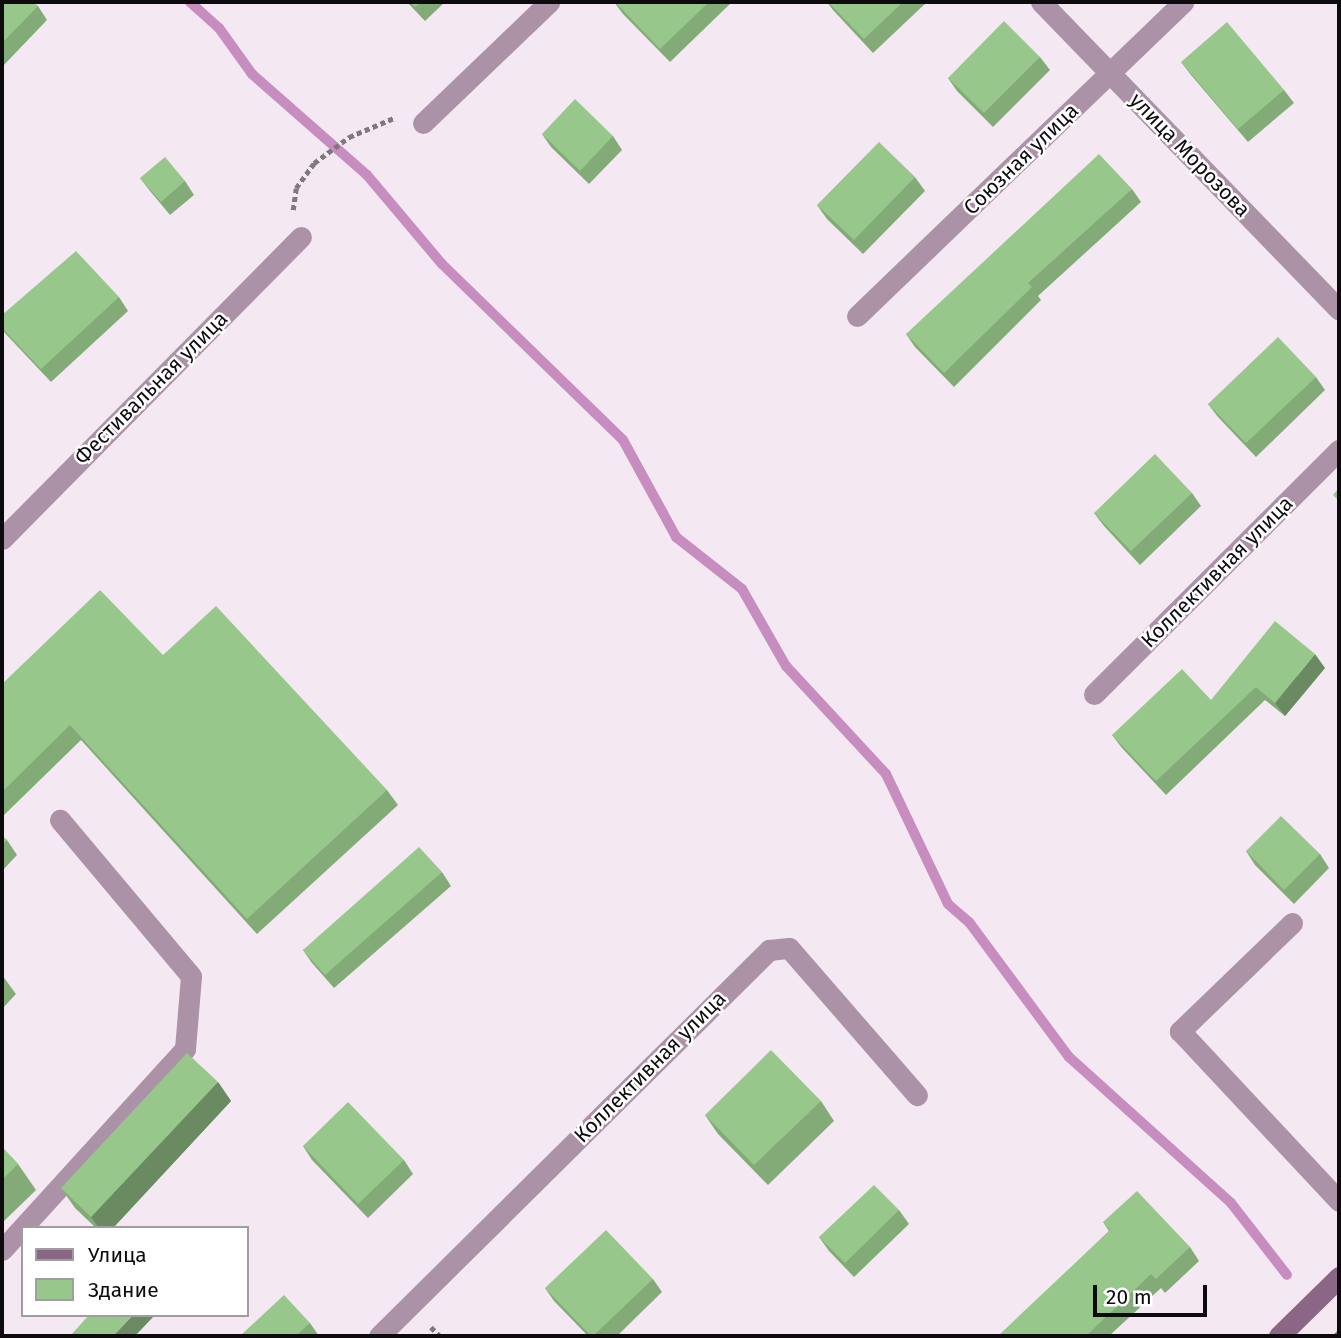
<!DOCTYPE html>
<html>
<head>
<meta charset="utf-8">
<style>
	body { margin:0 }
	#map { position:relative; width:1341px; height:1338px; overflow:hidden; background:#f4e9f2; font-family:"Fira Sans",sans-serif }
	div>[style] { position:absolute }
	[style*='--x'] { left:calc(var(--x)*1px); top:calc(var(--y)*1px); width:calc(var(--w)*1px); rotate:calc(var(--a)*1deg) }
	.stream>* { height:10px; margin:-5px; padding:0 5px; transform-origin:5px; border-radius:5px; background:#c78dbf }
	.path>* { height:4.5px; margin-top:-2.25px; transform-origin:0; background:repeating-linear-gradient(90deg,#7f787e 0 5px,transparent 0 8.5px) }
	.lane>* { height:21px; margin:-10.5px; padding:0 10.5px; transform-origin:10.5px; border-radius:10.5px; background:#ac92a7 }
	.street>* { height:21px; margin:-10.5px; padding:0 10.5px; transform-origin:10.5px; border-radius:10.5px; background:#ac92a7 }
	.secondary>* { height:21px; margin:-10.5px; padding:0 10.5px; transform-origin:10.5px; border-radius:10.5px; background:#8b6685 }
	.wall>* { inset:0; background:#83ab78 }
	.shaded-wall>* { inset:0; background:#6a8b62 }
	.building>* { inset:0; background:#98c78c }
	span { translate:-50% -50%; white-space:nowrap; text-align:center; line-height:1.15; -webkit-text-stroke:5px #fff; paint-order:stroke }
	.street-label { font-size:21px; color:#0e0b0e }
	.frame { position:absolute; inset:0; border:4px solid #0e0b0e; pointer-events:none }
	.legend { position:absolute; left:21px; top:1226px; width:228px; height:91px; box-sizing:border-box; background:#fff; border:2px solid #9f9d9f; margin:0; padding:9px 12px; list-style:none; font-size:21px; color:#0e0b0e }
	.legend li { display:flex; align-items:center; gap:14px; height:35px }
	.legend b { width:35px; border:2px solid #9f9d9f }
	.scale { position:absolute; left:1093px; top:1285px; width:114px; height:32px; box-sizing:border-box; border:4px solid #0e0b0e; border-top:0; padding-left:9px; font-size:21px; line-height:24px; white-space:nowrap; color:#0e0b0e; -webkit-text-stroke:5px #fff; paint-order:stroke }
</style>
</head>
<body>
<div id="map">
	<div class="stream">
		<i style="--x:190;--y:2;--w:39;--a:42"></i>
		<i style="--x:219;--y:28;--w:57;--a:54.3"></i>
		<i style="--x:252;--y:74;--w:153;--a:41.3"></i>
		<i style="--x:367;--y:175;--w:116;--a:49.9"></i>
		<i style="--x:442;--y:264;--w:252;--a:44.2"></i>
		<i style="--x:623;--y:440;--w:111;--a:61.3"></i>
		<i style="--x:676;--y:537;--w:84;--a:38.2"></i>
		<i style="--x:742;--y:589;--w:89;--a:60.3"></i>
		<i style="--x:786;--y:666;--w:147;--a:47.2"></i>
		<i style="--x:886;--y:774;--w:144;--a:64.5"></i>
		<i style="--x:948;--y:904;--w:28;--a:41"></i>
		<i style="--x:969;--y:922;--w:168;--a:53.5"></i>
		<i style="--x:1069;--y:1057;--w:218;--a:42"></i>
		<i style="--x:1231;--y:1203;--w:91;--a:52.1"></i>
	</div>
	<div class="path">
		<i style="--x:293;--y:210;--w:22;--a:-82"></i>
		<i style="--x:296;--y:188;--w:31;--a:-54"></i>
		<i style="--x:314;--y:163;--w:44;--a:-36.6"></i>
		<i style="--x:349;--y:137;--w:49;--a:-22.9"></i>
		<i style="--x:431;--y:1327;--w:13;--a:45"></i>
		<i style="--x:1335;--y:1336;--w:6;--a:-45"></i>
	</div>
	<div class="lane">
		<i style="--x:1292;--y:923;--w:156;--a:136"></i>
		<i style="--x:1180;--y:1031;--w:233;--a:46.9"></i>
		<i style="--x:2;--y:1250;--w:272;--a:-47.7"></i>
		<i style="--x:185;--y:1049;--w:73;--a:-85.3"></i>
		<i style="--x:191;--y:976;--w:204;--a:-130"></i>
	</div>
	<div class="street">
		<i style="--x:1041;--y:2;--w:428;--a:45.9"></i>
		<i style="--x:423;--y:123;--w:175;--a:-43.8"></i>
		<i style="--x:857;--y:316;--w:453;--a:-43.9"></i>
		<i style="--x:2;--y:539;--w:425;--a:-45.3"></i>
		<i style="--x:1094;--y:694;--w:346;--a:-44.9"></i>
		<i style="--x:379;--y:1336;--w:549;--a:-44.7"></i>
		<i style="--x:769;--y:950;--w:20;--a:-6"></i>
		<i style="--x:789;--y:948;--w:195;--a:49"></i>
	</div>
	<div class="secondary">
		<i style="--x:1279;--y:1336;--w:84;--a:-44.5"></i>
	</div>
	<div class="wall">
		<i style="clip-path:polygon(2px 2px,38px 6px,47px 20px,2px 67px)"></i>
		<i style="clip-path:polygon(407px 2px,445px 2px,425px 21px)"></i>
		<i style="clip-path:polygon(614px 2px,732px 2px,670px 62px,623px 14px)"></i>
		<i style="clip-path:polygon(827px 2px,927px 2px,873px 53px,833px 10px)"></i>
		<i style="clip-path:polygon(1040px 57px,1050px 70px,993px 127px,957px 91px,948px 78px)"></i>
		<i style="clip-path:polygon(1181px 62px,1284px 90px,1294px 103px,1248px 142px,1191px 75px)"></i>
		<i style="clip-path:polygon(542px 134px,613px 136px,622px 150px,589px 184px,551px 147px)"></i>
		<i style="clip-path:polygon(915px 177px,925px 191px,863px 254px,827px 219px,817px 205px)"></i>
		<i style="clip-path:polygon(140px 178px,185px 181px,194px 195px,170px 215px,150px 191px)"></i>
		<i style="clip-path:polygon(1132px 189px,1141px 202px,1038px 296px,1041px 300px,954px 387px,915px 347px,906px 334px)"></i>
		<i style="clip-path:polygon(119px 297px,128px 311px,51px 382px,2px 330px,2px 315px)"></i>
		<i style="clip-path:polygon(1316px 377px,1325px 390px,1256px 457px,1218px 417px,1208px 404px)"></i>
		<i style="clip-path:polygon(1192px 493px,1201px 506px,1140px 565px,1104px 526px,1094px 513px)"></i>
		<i style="clip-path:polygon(163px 655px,387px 790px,398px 805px,257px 934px,81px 740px,2px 817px,2px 684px)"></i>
		<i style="clip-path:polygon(1325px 668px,1285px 716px,1265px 700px,1166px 795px,1122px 748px,1112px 735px,1211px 700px)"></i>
		<i style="clip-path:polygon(2px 836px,7px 840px,17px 855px,2px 871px)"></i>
		<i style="clip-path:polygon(1246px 851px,1320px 854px,1329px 868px,1294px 904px,1255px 865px)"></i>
		<i style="clip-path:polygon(442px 872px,451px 886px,334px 988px,312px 963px,303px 950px)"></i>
		<i style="clip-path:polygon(2px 975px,16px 994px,2px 1009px)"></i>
		<i style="clip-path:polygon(218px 1082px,231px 1101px,113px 1228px,96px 1228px,75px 1208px,61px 1188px)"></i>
		<i style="clip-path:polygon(821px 1101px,834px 1121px,768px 1185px,718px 1134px,705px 1115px)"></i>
		<i style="clip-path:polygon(303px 1146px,404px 1160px,413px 1174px,368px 1218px,312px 1160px)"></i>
		<i style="clip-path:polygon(2px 1147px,18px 1164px,36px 1190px,2px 1223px)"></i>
		<i style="clip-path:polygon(899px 1210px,909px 1224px,854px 1277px,829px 1251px,819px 1237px)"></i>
		<i style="clip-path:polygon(1103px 1222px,1190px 1247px,1199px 1261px,1165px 1293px,1161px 1288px,1109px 1336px,1002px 1336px,1109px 1231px)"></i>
		<i style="clip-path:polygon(653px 1279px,662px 1292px,617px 1336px,588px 1336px,554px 1301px,545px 1288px)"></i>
		<i style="clip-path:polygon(310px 1323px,319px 1336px,240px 1336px)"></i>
	</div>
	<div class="shaded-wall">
		<i style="clip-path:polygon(1315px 654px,1325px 668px,1285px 716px,1275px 703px)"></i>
		<i style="clip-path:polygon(218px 1082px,231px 1101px,113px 1228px,99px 1228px,91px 1217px)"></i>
		<i style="clip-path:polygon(133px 1315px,155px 1315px,135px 1336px,113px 1336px)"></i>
	</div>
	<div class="building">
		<i style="clip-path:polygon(2px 2px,33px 2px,38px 6px,2px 43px)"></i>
		<i style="clip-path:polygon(410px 2px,421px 2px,415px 7px)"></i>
		<i style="clip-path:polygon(615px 2px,709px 2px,660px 49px)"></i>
		<i style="clip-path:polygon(828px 2px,903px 2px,864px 39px)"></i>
		<i style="clip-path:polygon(1004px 21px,1040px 57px,984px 113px,948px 78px)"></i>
		<i style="clip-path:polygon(1227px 22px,1284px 90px,1238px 129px,1181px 62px)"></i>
		<i style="clip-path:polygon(575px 99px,613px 136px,580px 171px,542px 134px)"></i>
		<i style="clip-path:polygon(879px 142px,915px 177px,854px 240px,817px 205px)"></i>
		<i style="clip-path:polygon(1099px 154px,1132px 189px,1028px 283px,1032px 287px,944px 373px,906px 334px)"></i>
		<i style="clip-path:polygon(165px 157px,185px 181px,161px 202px,140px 178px)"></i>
		<i style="clip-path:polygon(76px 251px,119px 297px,41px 369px,2px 328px,2px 315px)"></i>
		<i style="clip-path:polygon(1278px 337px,1316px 377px,1246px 443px,1208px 404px)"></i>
		<i style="clip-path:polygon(1155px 454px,1192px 493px,1131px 551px,1094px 513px)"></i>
		<i style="clip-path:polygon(1339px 488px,1339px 501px,1333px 495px)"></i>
		<i style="clip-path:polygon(100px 590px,163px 655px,216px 606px,387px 790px,247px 919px,70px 725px,2px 792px,2px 684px)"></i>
		<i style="clip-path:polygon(1275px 621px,1315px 654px,1275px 703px,1256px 687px,1156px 781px,1112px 735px,1182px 669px,1211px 700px)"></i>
		<i style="clip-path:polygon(1281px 816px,1320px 854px,1284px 890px,1246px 851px)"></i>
		<i style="clip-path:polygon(2px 836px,7px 840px,2px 845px)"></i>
		<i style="clip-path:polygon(419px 847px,442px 872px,325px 975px,303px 950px)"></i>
		<i style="clip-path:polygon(771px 1050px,821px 1101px,754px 1165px,705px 1115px)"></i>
		<i style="clip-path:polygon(187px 1053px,218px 1082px,91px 1217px,61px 1188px)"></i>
		<i style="clip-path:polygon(348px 1102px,404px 1160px,358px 1204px,303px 1146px)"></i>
		<i style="clip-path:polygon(2px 1147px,18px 1164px,2px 1180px)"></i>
		<i style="clip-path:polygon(874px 1185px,899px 1210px,845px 1263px,819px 1237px)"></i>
		<i style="clip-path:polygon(1137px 1191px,1190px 1247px,1156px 1279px,1151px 1274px,1086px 1336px,1003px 1336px,1000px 1334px,1110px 1230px,1103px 1222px)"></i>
		<i style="clip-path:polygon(606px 1230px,653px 1279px,593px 1336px,591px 1336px,545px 1288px)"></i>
		<i style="clip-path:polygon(284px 1295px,310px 1323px,296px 1336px,240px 1336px)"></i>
		<i style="clip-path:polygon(89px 1315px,133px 1315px,113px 1336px,72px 1336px,71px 1335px)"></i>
	</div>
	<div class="street-label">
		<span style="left:1190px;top:155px;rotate:46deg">улица Морозова</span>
		<span style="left:1021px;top:159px;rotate:-44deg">Союзная улица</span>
		<span style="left:151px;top:388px;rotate:-45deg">Фестивальная улица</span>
		<span style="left:1217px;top:572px;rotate:-45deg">Коллективная улица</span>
		<span style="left:650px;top:1067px;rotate:-45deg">Коллективная улица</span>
	</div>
	<div class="frame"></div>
	<ul class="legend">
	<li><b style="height:9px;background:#8b6685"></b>Улица</li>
	<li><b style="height:19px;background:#98c78c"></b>Здание</li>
	</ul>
	<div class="scale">20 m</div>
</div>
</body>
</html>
